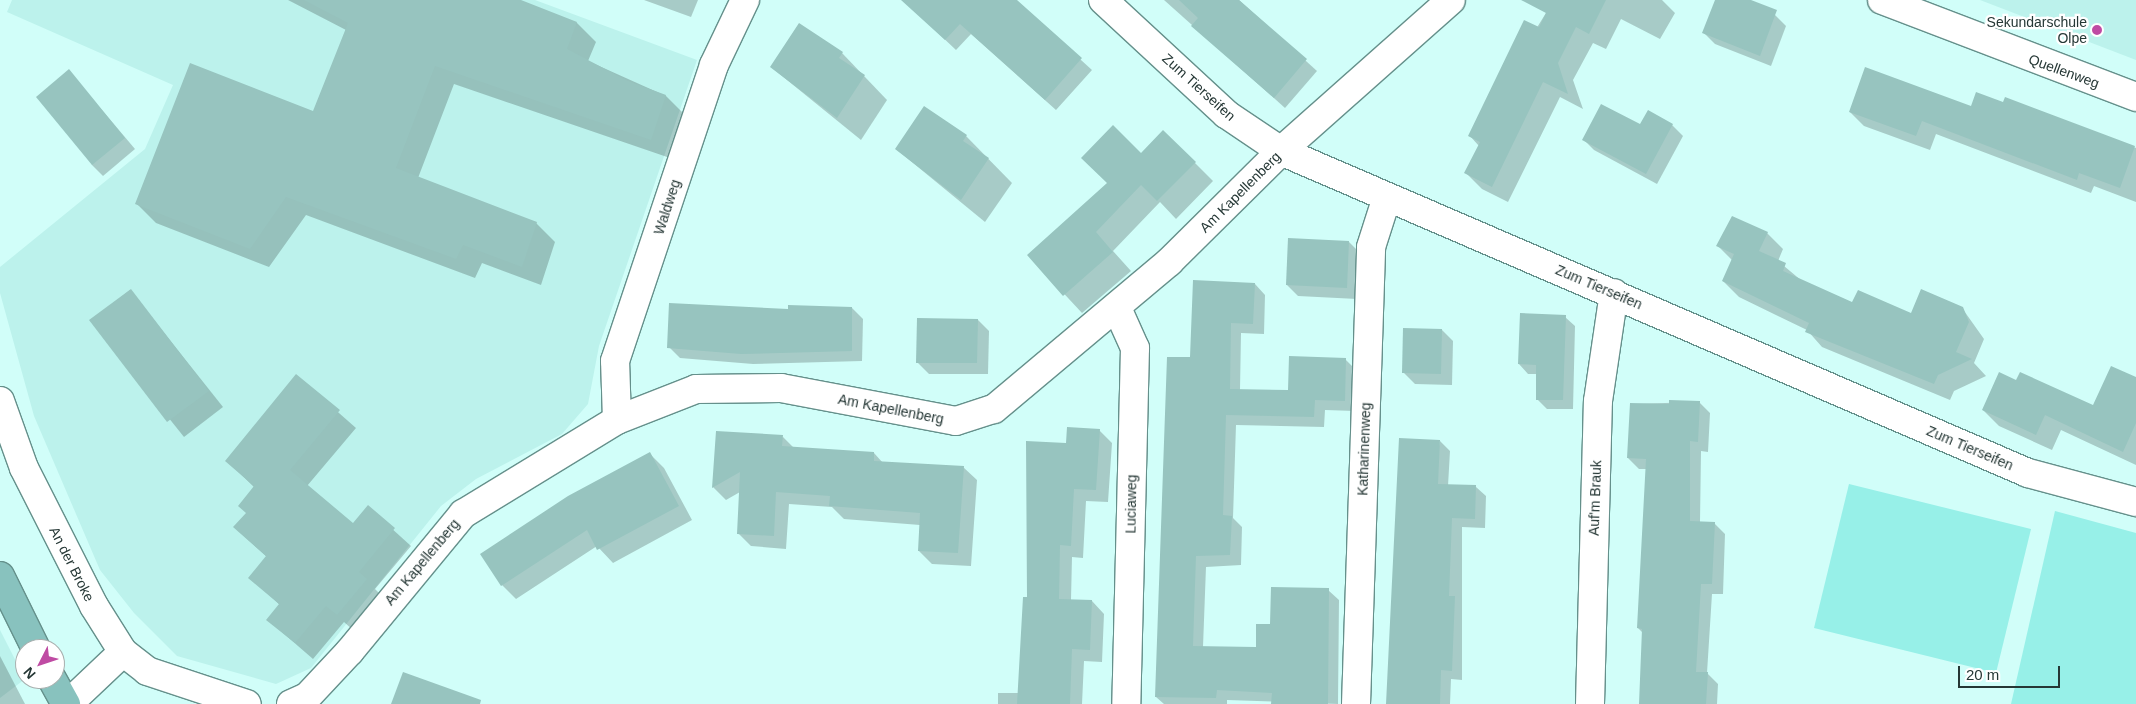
<!DOCTYPE html>
<html>
<head>
<meta charset="utf-8">
<style>
	body { margin:0 }
	#map { position:relative; width:2136px; height:704px; overflow:hidden; background:#d1fef9; font-family:Helvetica,sans-serif }
	div>[style] { position:absolute }
	[style*='--x'] { left:calc(var(--x)*1px); top:calc(var(--y)*1px); width:calc(var(--w)*1px); rotate:calc(var(--a)*1deg) }
	.built>* { inset:0; background:#bcf2ec }
	.green>* { inset:0; background:#97f0e8 }
	.shadow>* { inset:0; background:#0003 }
	.building>* { inset:0; background:#97c4bf }
	.roads { filter:drop-shadow(1px 0 #65908b) drop-shadow(-1px 0 #65908b) drop-shadow(0 1px #65908b) drop-shadow(0 -1px #65908b) }
	.minor>* { height:28px; margin:-14px; padding:0 14px; transform-origin:14px; border-radius:14px; background:#fff }
	.primary>* { height:28px; margin:-14px; padding:0 14px; transform-origin:14px; border-radius:14px; background:#88c2be }
	.dots>* { width:14px; height:14px; translate:-50% -50%; box-sizing:border-box; border:2px solid #fff; border-radius:50% }
	span { translate:-50% -50%; white-space:nowrap; text-align:center; line-height:1.15; -webkit-text-stroke:4.5px #fff; paint-order:stroke }
	.poi-label { font-size:14px; color:#253735 }
	.right { translate:-100% -50%; text-align:right }
	.street-label { font-size:14px; color:#253735 }
	.north { position:absolute; left:15px; top:639px; width:50px; height:50px; box-sizing:border-box; background:#fff; border:1px solid #a8afae; border-radius:50%; rotate:229deg; font-size:14px; font-weight:700; line-height:20px; text-align:center; color:#253735 }
	.north::after { content:''; display:block; margin:auto; width:18px; height:22px; background:#bf4ba3; clip-path:polygon(50% 0,100% 100%,50% 72%,0 100%) }
	.scale { position:absolute; left:1958px; top:666px; width:102px; height:22px; box-sizing:border-box; border:2px solid #253735; border-top:0; padding-left:6px; font-size:15px; line-height:18px; white-space:nowrap; color:#253735; -webkit-text-stroke:4px #fff; paint-order:stroke }
</style>
</head>
<body>
<div id="map">
	<div class="built">
		<i style="clip-path:polygon(12px 0,535px 0,697px 60px,599px 346px,588px 404px,562px 434px,476px 479px,441px 506px,311px 668px,276px 684px,177px 656px,134px 613px,100px 570px,34px 416px,0 293px,0 267px,145px 149px,173px 85px,7px 12px)"></i>
		<i style="clip-path:polygon(1980px 0,2136px 0,2136px 60px)"></i>
		<i style="clip-path:polygon(0 630px,25px 679px,0 698px)"></i>
	</div>
	<div class="green">
		<i style="clip-path:polygon(1849px 484px,2031px 529px,1996px 673px,1814px 628px)"></i>
		<i style="clip-path:polygon(2055px 511px,2136px 533px,2136px 704px,2011px 704px)"></i>
	</div>
	<div class="shadow">
		<i style="clip-path:polygon(288px 0,517px 0,577px 23px,596px 42px,588px 61px,666px 96px,685px 115px,670px 158px,454px 84px,418px 178px,536px 223px,555px 242px,541px 285px,482px 263px,475px 278px,306px 215px,269px 267px,156px 223px,137px 204px,314px 113px,346px 30px)"></i>
		<i style="clip-path:polygon(644px 0,698px 0,691px 17px)"></i>
		<i style="clip-path:polygon(903px 0,988px 0,1026px 10px,1092px 70px,1056px 110px,971px 34px,956px 50px)"></i>
		<i style="clip-path:polygon(1164px 0,1239px 0,1317px 71px,1285px 108px)"></i>
		<i style="clip-path:polygon(1554px 0,1662px 0,1675px 13px,1660px 39px,1621px 19px,1606px 49px,1593px 43px,1573px 80px,1583px 109px,1560px 97px,1508px 202px,1482px 189px,1466px 173px,1479px 146px,1470px 136px)"></i>
		<i style="clip-path:polygon(1717px 0,1735px 0,1775px 15px,1786px 26px,1771px 66px,1715px 44px,1704px 33px)"></i>
		<i style="clip-path:polygon(799px 24px,842px 53px,887px 100px,861px 140px,771px 67px)"></i>
		<i style="clip-path:polygon(69px 71px,135px 149px,103px 176px,92px 165px)"></i>
		<i style="clip-path:polygon(2005px 99px,2136px 148px,2136px 202px,2094px 186px,2091px 193px,1936px 134px,1930px 150px,1864px 126px,1850px 112px,1972px 107px,2004px 104px)"></i>
		<i style="clip-path:polygon(924px 108px,966px 136px,1012px 183px,985px 222px,896px 149px)"></i>
		<i style="clip-path:polygon(1672px 125px,1683px 136px,1657px 184px,1594px 150px,1583px 139px)"></i>
		<i style="clip-path:polygon(1141px 154px,1195px 163px,1213px 181px,1176px 219px,1160px 202px,1113px 251px,1131px 271px,1082px 313px,1028px 255px)"></i>
		<i style="clip-path:polygon(1767px 233px,1783px 249px,1778px 261px,1802px 281px,1853px 303px,1912px 315px,1962px 308px,1984px 339px,1974px 363px,1986px 376px,1954px 391px,1950px 400px,1822px 347px,1807px 330px,1739px 297px,1723px 281px,1732px 260px,1717px 245px)"></i>
		<i style="clip-path:polygon(1349px 242px,1360px 253px,1357px 299px,1298px 296px,1287px 285px)"></i>
		<i style="clip-path:polygon(1255px 284px,1265px 295px,1264px 334px,1241px 333px,1240px 390px,1289px 391px,1345px 359px,1356px 370px,1355px 411px,1325px 410px,1324px 427px,1236px 425px,1233px 518px,1242px 527px,1241px 565px,1206px 567px,1203px 647px,1257px 648px,1271px 626px,1328px 590px,1339px 600px,1338px 704px,1227px 700px,1227px 704px,1164px 704px,1156px 697px,1191px 358px)"></i>
		<i style="clip-path:polygon(130px 290px,223px 407px,184px 437px,91px 321px)"></i>
		<i style="clip-path:polygon(852px 308px,863px 319px,862px 361px,753px 364px,680px 358px,669px 347px,790px 310px)"></i>
		<i style="clip-path:polygon(1565px 317px,1575px 326px,1573px 409px,1547px 409px,1537px 399px,1537px 374px,1528px 374px,1519px 364px)"></i>
		<i style="clip-path:polygon(978px 320px,989px 331px,988px 374px,929px 374px,918px 363px)"></i>
		<i style="clip-path:polygon(1442px 330px,1453px 341px,1452px 385px,1415px 384px,1404px 373px)"></i>
		<i style="clip-path:polygon(297px 376px,356px 428px,307px 486px,353px 525px,368px 507px,411px 546px,375px 589px,383px 597px,354px 631px,344px 622px,313px 659px,268px 620px,280px 605px,250px 577px,267px 557px,234px 527px,247px 513px,255px 488px,227px 461px)"></i>
		<i style="clip-path:polygon(2136px 378px,2136px 465px,2061px 430px,2052px 450px,1999px 426px,1983px 410px,2017px 382px,2094px 407px)"></i>
		<i style="clip-path:polygon(1699px 402px,1710px 413px,1708px 452px,1701px 451px,1700px 523px,1714px 523px,1725px 534px,1723px 594px,1712px 594px,1707px 673px,1718px 684px,1717px 704px,1640px 704px,1643px 633px,1638px 628px,1647px 469px,1639px 469px,1628px 458px,1631px 404px)"></i>
		<i style="clip-path:polygon(1099px 430px,1112px 443px,1108px 502px,1086px 501px,1083px 558px,1072px 557px,1071px 600px,1092px 601px,1104px 614px,1102px 662px,1084px 661px,1082px 704px,998px 704px,998px 693px,1019px 693px,1028px 598px,1067px 445px)"></i>
		<i style="clip-path:polygon(783px 437px,794px 448px,874px 453px,883px 463px,963px 467px,977px 480px,971px 566px,932px 564px,919px 551px,920px 525px,844px 519px,832px 507px,789px 504px,786px 549px,751px 546px,738px 533px,740px 492px,726px 500px,713px 487px)"></i>
		<i style="clip-path:polygon(1440px 441px,1450px 451px,1448px 486px,1476px 487px,1486px 496px,1485px 528px,1462px 527px,1462px 680px,1451px 679px,1450px 704px,1387px 704px)"></i>
		<i style="clip-path:polygon(650px 454px,664px 468px,692px 520px,613px 563px,597px 546px,516px 599px,502px 585px)"></i>
		<i style="clip-path:polygon(0 656px,25px 704px,0 704px)"></i>
	</div>
	<div class="building">
		<i style="clip-path:polygon(304px 0,521px 0,577px 22px,567px 49px,628px 81px,666px 95px,651px 140px,435px 66px,396px 168px,537px 222px,522px 267px,463px 245px,456px 259px,286px 197px,250px 249px,135px 204px,190px 63px,313px 111px,348px 23px)"></i>
		<i style="clip-path:polygon(901px 0,1017px 0,1082px 58px,1045px 100px,960px 24px,945px 40px)"></i>
		<i style="clip-path:polygon(1179px 0,1239px 0,1307px 59px,1274px 98px,1191px 26px,1198px 18px)"></i>
		<i style="clip-path:polygon(1521px 0,1606px 0,1589px 34px,1576px 27px,1558px 63px,1568px 94px,1543px 82px,1492px 187px,1464px 173px,1480px 142px,1468px 136px,1524px 20px,1539px 27px,1546px 13px)"></i>
		<i style="clip-path:polygon(1715px 0,1751px 0,1777px 10px,1760px 56px,1702px 33px)"></i>
		<i style="clip-path:polygon(799px 23px,843px 52px,839px 58px,865px 75px,837px 118px,770px 67px)"></i>
		<i style="clip-path:polygon(1865px 67px,1971px 106px,1976px 92px,2003px 102px,2005px 97px,2135px 146px,2120px 188px,2079px 173px,2077px 180px,1922px 121px,1916px 136px,1849px 112px)"></i>
		<i style="clip-path:polygon(69px 69px,125px 138px,92px 165px,36px 97px)"></i>
		<i style="clip-path:polygon(1601px 104px,1640px 124px,1648px 110px,1673px 124px,1646px 174px,1582px 140px)"></i>
		<i style="clip-path:polygon(924px 106px,967px 135px,963px 141px,989px 158px,961px 200px,895px 149px)"></i>
		<i style="clip-path:polygon(1113px 125px,1141px 153px,1163px 130px,1196px 162px,1157px 201px,1141px 185px,1096px 232px,1113px 252px,1063px 296px,1027px 255px,1107px 183px,1081px 158px)"></i>
		<i style="clip-path:polygon(1732px 216px,1768px 232px,1759px 251px,1786px 263px,1783px 271px,1852px 302px,1858px 290px,1911px 313px,1921px 289px,1963px 307px,1969px 322px,1956px 352px,1972px 359px,1938px 375px,1934px 384px,1805px 332px,1809px 323px,1722px 281px,1734px 254px,1716px 246px)"></i>
		<i style="clip-path:polygon(1288px 238px,1349px 241px,1347px 288px,1286px 285px)"></i>
		<i style="clip-path:polygon(1193px 280px,1255px 283px,1253px 324px,1231px 323px,1230px 389px,1288px 390px,1289px 356px,1346px 358px,1345px 401px,1315px 400px,1314px 417px,1226px 415px,1223px 515px,1232px 516px,1230px 555px,1196px 556px,1193px 646px,1256px 647px,1256px 624px,1270px 624px,1271px 587px,1329px 588px,1328px 704px,1271px 704px,1272px 693px,1217px 690px,1216px 698px,1155px 697px,1167px 357px,1190px 357px)"></i>
		<i style="clip-path:polygon(131px 289px,209px 391px,167px 422px,89px 320px)"></i>
		<i style="clip-path:polygon(669px 303px,788px 309px,788px 305px,852px 307px,852px 351px,741px 354px,667px 348px)"></i>
		<i style="clip-path:polygon(1520px 313px,1566px 315px,1563px 400px,1536px 400px,1536px 365px,1518px 364px)"></i>
		<i style="clip-path:polygon(917px 318px,978px 319px,977px 363px,916px 363px)"></i>
		<i style="clip-path:polygon(1403px 328px,1442px 329px,1441px 374px,1402px 373px)"></i>
		<i style="clip-path:polygon(2111px 366px,2136px 377px,2136px 423px,2123px 452px,2045px 415px,2036px 435px,1982px 410px,1999px 372px,2016px 380px,2020px 372px,2093px 405px)"></i>
		<i style="clip-path:polygon(296px 374px,340px 410px,290px 470px,353px 523px,368px 505px,395px 528px,359px 572px,367px 579px,337px 615px,326px 606px,295px 643px,266px 620px,279px 604px,248px 578px,266px 556px,233px 527px,246px 513px,238px 506px,254px 486px,225px 461px)"></i>
		<i style="clip-path:polygon(1669px 400px,1700px 401px,1698px 442px,1690px 441px,1690px 521px,1715px 522px,1712px 584px,1701px 584px,1696px 672px,1708px 672px,1706px 704px,1639px 704px,1642px 629px,1637px 628px,1646px 459px,1627px 458px,1630px 403px,1669px 404px)"></i>
		<i style="clip-path:polygon(1067px 427px,1100px 429px,1096px 490px,1074px 489px,1071px 546px,1060px 545px,1059px 599px,1092px 600px,1090px 650px,1072px 649px,1070px 704px,1017px 704px,1023px 597px,1027px 597px,1026px 441px,1066px 443px)"></i>
		<i style="clip-path:polygon(716px 431px,783px 435px,782px 446px,874px 452px,874px 461px,964px 466px,958px 553px,918px 551px,920px 513px,829px 506px,830px 496px,776px 492px,774px 536px,737px 534px,740px 472px,712px 488px)"></i>
		<i style="clip-path:polygon(1399px 438px,1440px 440px,1438px 484px,1476px 485px,1475px 519px,1452px 518px,1449px 596px,1455px 596px,1452px 671px,1441px 670px,1440px 704px,1386px 704px)"></i>
		<i style="clip-path:polygon(650px 452px,679px 506px,597px 550px,587px 530px,501px 586px,480px 554px,568px 496px)"></i>
		<i style="clip-path:polygon(403px 672px,481px 700px,480px 704px,391px 704px)"></i>
	</div>
	<div class="roads">
		<div class="minor">
			<i style="--x:1103;--y:0;--w:168;--a:42.8"></i>
			<i style="--x:1226;--y:114;--w:66;--a:33.9"></i>
			<i style="--x:1281;--y:151;--w:813;--a:23.32"></i>
			<i style="--x:2028;--y:473;--w:112;--a:15"></i>
			<i style="--x:1882;--y:0;--w:272;--a:20.9"></i>
			<i style="--x:1117;--y:308;--w:44;--a:65.8"></i>
			<i style="--x:1135;--y:348;--w:356;--a:91.4"></i>
			<i style="--x:0;--y:401;--w:71;--a:70.3"></i>
			<i style="--x:24;--y:468;--w:155;--a:63.1"></i>
			<i style="--x:94;--y:606;--w:54;--a:57.8"></i>
			<i style="--x:123;--y:652;--w:76;--a:136.6"></i>
			<i style="--x:617;--y:420;--w:59;--a:-91.9"></i>
			<i style="--x:615;--y:361;--w:312;--a:-71.5"></i>
			<i style="--x:714;--y:65;--w:72;--a:-64.5"></i>
			<i style="--x:123;--y:652;--w:31;--a:38"></i>
			<i style="--x:147;--y:671;--w:105;--a:18.3"></i>
			<i style="--x:291;--y:704;--w:17;--a:-24"></i>
			<i style="--x:307;--y:697;--w:63;--a:-46.9"></i>
			<i style="--x:350;--y:651;--w:178;--a:-50.5"></i>
			<i style="--x:463;--y:514;--w:180;--a:-31.4"></i>
			<i style="--x:617;--y:420;--w:85;--a:-21.4"></i>
			<i style="--x:696;--y:389;--w:85;--a:-0.7"></i>
			<i style="--x:781;--y:388;--w:178;--a:10.7"></i>
			<i style="--x:956;--y:421;--w:40;--a:-18"></i>
			<i style="--x:994;--y:409;--w:229;--a:-40"></i>
			<i style="--x:1169;--y:262;--w:158;--a:-44.7"></i>
			<i style="--x:1281;--y:151;--w:227;--a:-41.6"></i>
			<i style="--x:1356;--y:704;--w:457;--a:-88.1"></i>
			<i style="--x:1371;--y:247;--w:52;--a:-72.3"></i>
			<i style="--x:1590;--y:704;--w:303;--a:-88.5"></i>
			<i style="--x:1598;--y:401;--w:109;--a:-81.6"></i>
		</div>
		<div class="primary">
			<i style="--x:0;--y:576;--w:81;--a:63.7"></i>
			<i style="--x:52;--y:679;--w:29;--a:61"></i>
		</div>
	</div>
	<div class="dots">
		<i style="left:2097px;top:30px;background:#bf4ba3"></i>
	</div>
	<div class="poi-label">
		<span class="right" style="left:2087px;top:30px">Sekundarschule<br>Olpe</span>
	</div>
	<div class="street-label">
		<span style="left:2064px;top:71px;rotate:20deg">Quellenweg</span>
		<span style="left:1199px;top:87px;rotate:42deg">Zum Tierseifen</span>
		<span style="left:1240px;top:192px;rotate:-45deg">Am Kapellenberg</span>
		<span style="left:667px;top:207px;rotate:-72deg">Waldweg</span>
		<span style="left:1599px;top:287px;rotate:23deg">Zum Tierseifen</span>
		<span style="left:891px;top:409px;rotate:11deg">Am Kapellenberg</span>
		<span style="left:1970px;top:448px;rotate:23deg">Zum Tierseifen</span>
		<span style="left:1364px;top:449px;rotate:-88deg">Katharinenweg</span>
		<span style="left:1595px;top:498px;rotate:-88deg">Auf'm Brauk</span>
		<span style="left:1131px;top:504px;rotate:-89deg">Luciaweg</span>
		<span style="left:422px;top:562px;rotate:-50deg">Am Kapellenberg</span>
		<span style="left:72px;top:564px;rotate:63deg">An der Broke</span>
	</div>
	<div class="north">N</div>
	<div class="scale">20 m</div>
</div>
</body>
</html>
